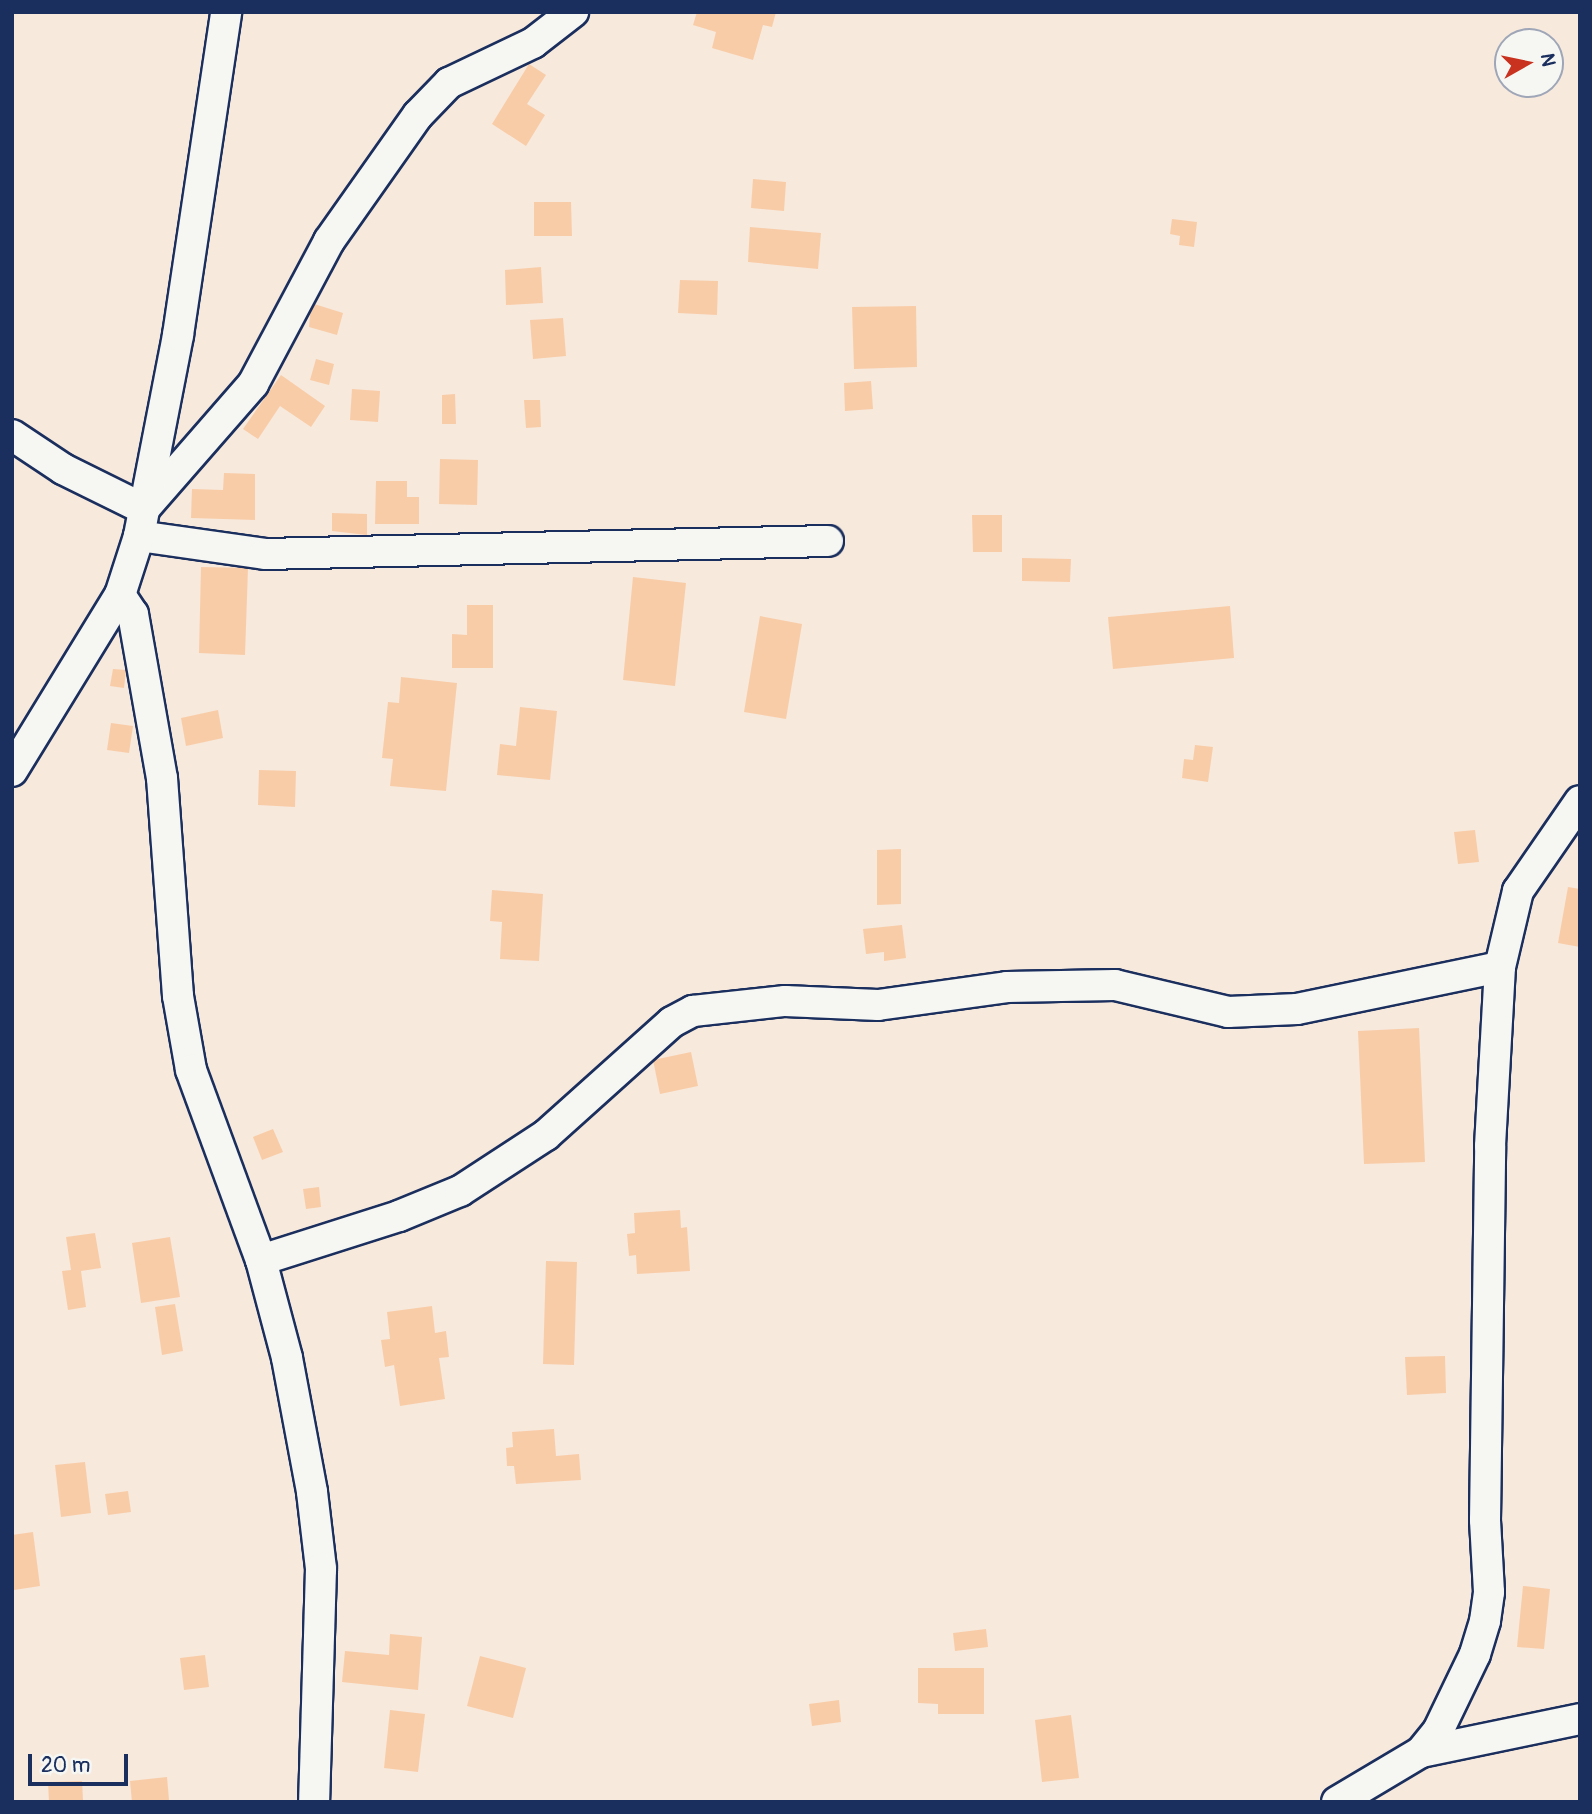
<!DOCTYPE html>
<html>
<head>
<meta charset="utf-8">
<style>
	body { margin:0 }
	#map { position:relative; width:1592px; height:1814px; overflow:hidden; background:#f7e9dc; font-family:Pangolin,sans-serif }
	div>[style] { position:absolute }
	[style*='--x'] { left:calc(var(--x)*1px); top:calc(var(--y)*1px); width:calc(var(--w)*1px); rotate:calc(var(--a)*1deg) }
	.building>* { inset:0; background:#f9cca8 }
	.roads { filter:drop-shadow(2px 0 #1b2f5e) drop-shadow(-2px 0 #1b2f5e) drop-shadow(0 2px #1b2f5e) drop-shadow(0 -2px #1b2f5e) }
	.street>* { height:30px; margin:-15px; padding:0 15px; transform-origin:15px; border-radius:15px; background:#f6f6f2 }
	span { translate:-50% -50%; white-space:nowrap; text-align:center; line-height:1.15; -webkit-text-stroke:7px #f6f6f2; paint-order:stroke }
	.frame { position:absolute; inset:0; border:14px solid #1b2f5e; pointer-events:none }
	.north { position:absolute; left:1494px; top:28px; width:70px; height:70px; box-sizing:border-box; background:#f6f6f2; border:2px solid #9ea6b7; border-radius:50%; rotate:81deg; font-size:19px; font-weight:700; line-height:28px; text-align:center; color:#1b2f5e }
	.north::after { content:''; display:block; margin:auto; width:24px; height:32px; background:#c8321e; clip-path:polygon(50% 0,100% 100%,50% 72%,0 100%) }
	.scale { position:absolute; left:28px; top:1754px; width:100px; height:32px; box-sizing:border-box; border:4px solid #1b2f5e; border-top:0; padding-left:9px; font-size:21px; line-height:24px; white-space:nowrap; color:#1b2f5e; -webkit-text-stroke:5px #f6f6f2; paint-order:stroke }
</style>
</head>
<body>
<div id="map">
	<div class="building">
		<i style="clip-path:polygon(697px 12px,776px 12px,772px 27px,763px 25px,753px 60px,712px 48px,716px 32px,693px 25px)"></i>
		<i style="clip-path:polygon(529px 64px,546px 75px,527px 104px,545px 115px,526px 146px,492px 124px)"></i>
		<i style="clip-path:polygon(753px 179px,786px 182px,784px 211px,751px 208px)"></i>
		<i style="clip-path:polygon(534px 202px,571px 202px,572px 236px,534px 236px)"></i>
		<i style="clip-path:polygon(1172px 219px,1197px 222px,1194px 247px,1179px 245px,1180px 236px,1170px 234px)"></i>
		<i style="clip-path:polygon(750px 227px,821px 233px,818px 269px,748px 262px)"></i>
		<i style="clip-path:polygon(541px 267px,543px 303px,506px 305px,505px 270px)"></i>
		<i style="clip-path:polygon(680px 280px,718px 281px,717px 315px,678px 313px)"></i>
		<i style="clip-path:polygon(311px 303px,343px 313px,337px 335px,309px 327px)"></i>
		<i style="clip-path:polygon(916px 306px,917px 367px,854px 369px,852px 307px)"></i>
		<i style="clip-path:polygon(563px 318px,566px 356px,533px 359px,530px 320px)"></i>
		<i style="clip-path:polygon(316px 359px,334px 364px,329px 385px,310px 380px)"></i>
		<i style="clip-path:polygon(281px 375px,325px 406px,311px 427px,280px 406px,258px 439px,243px 429px)"></i>
		<i style="clip-path:polygon(871px 381px,873px 409px,845px 411px,844px 383px)"></i>
		<i style="clip-path:polygon(352px 389px,380px 391px,378px 422px,350px 420px)"></i>
		<i style="clip-path:polygon(455px 394px,456px 424px,442px 424px,442px 395px)"></i>
		<i style="clip-path:polygon(524px 400px,540px 400px,541px 427px,526px 428px)"></i>
		<i style="clip-path:polygon(440px 459px,478px 460px,477px 505px,439px 504px)"></i>
		<i style="clip-path:polygon(224px 473px,255px 474px,255px 520px,191px 518px,192px 489px,223px 490px)"></i>
		<i style="clip-path:polygon(376px 481px,407px 481px,407px 497px,419px 497px,419px 524px,375px 524px)"></i>
		<i style="clip-path:polygon(332px 513px,367px 514px,367px 535px,332px 531px)"></i>
		<i style="clip-path:polygon(972px 515px,1002px 515px,1002px 552px,973px 552px)"></i>
		<i style="clip-path:polygon(1022px 558px,1071px 559px,1070px 582px,1022px 581px)"></i>
		<i style="clip-path:polygon(201px 567px,248px 568px,245px 655px,199px 653px)"></i>
		<i style="clip-path:polygon(633px 577px,686px 583px,675px 686px,623px 680px)"></i>
		<i style="clip-path:polygon(467px 605px,493px 605px,493px 668px,452px 668px,452px 634px,467px 635px)"></i>
		<i style="clip-path:polygon(1230px 606px,1234px 658px,1113px 669px,1108px 617px)"></i>
		<i style="clip-path:polygon(760px 616px,802px 624px,786px 719px,744px 712px)"></i>
		<i style="clip-path:polygon(113px 669px,126px 670px,124px 688px,110px 686px)"></i>
		<i style="clip-path:polygon(401px 677px,457px 683px,446px 791px,390px 786px,393px 759px,382px 758px,388px 702px,399px 703px)"></i>
		<i style="clip-path:polygon(520px 707px,557px 711px,550px 780px,497px 775px,500px 744px,516px 746px)"></i>
		<i style="clip-path:polygon(218px 710px,223px 738px,186px 746px,181px 718px)"></i>
		<i style="clip-path:polygon(111px 723px,133px 726px,129px 753px,107px 750px)"></i>
		<i style="clip-path:polygon(1195px 745px,1213px 747px,1208px 782px,1182px 778px,1184px 759px,1193px 760px)"></i>
		<i style="clip-path:polygon(259px 770px,296px 771px,295px 807px,258px 805px)"></i>
		<i style="clip-path:polygon(1475px 830px,1479px 862px,1458px 864px,1454px 832px)"></i>
		<i style="clip-path:polygon(901px 849px,901px 904px,877px 905px,877px 850px)"></i>
		<i style="clip-path:polygon(1568px 887px,1580px 889px,1580px 947px,1558px 943px)"></i>
		<i style="clip-path:polygon(492px 890px,543px 894px,539px 961px,500px 959px,502px 922px,490px 921px)"></i>
		<i style="clip-path:polygon(902px 925px,906px 958px,884px 961px,884px 952px,866px 954px,863px 929px)"></i>
		<i style="clip-path:polygon(1419px 1028px,1425px 1162px,1364px 1164px,1358px 1031px)"></i>
		<i style="clip-path:polygon(691px 1052px,698px 1086px,660px 1094px,653px 1060px)"></i>
		<i style="clip-path:polygon(273px 1129px,283px 1152px,262px 1160px,253px 1137px)"></i>
		<i style="clip-path:polygon(319px 1187px,321px 1207px,306px 1209px,303px 1189px)"></i>
		<i style="clip-path:polygon(680px 1210px,681px 1228px,687px 1227px,690px 1271px,637px 1274px,636px 1255px,629px 1256px,627px 1234px,635px 1233px,634px 1213px)"></i>
		<i style="clip-path:polygon(95px 1233px,101px 1268px,81px 1271px,86px 1307px,68px 1310px,62px 1271px,71px 1270px,66px 1237px)"></i>
		<i style="clip-path:polygon(170px 1237px,180px 1297px,141px 1303px,132px 1243px)"></i>
		<i style="clip-path:polygon(546px 1261px,577px 1262px,574px 1365px,543px 1364px)"></i>
		<i style="clip-path:polygon(175px 1304px,183px 1351px,162px 1355px,155px 1307px)"></i>
		<i style="clip-path:polygon(432px 1306px,435px 1333px,446px 1331px,449px 1357px,439px 1358px,445px 1399px,400px 1406px,394px 1365px,385px 1367px,381px 1340px,390px 1339px,387px 1312px)"></i>
		<i style="clip-path:polygon(1445px 1356px,1446px 1393px,1407px 1395px,1405px 1357px)"></i>
		<i style="clip-path:polygon(554px 1429px,556px 1456px,579px 1454px,581px 1480px,516px 1484px,514px 1466px,507px 1466px,506px 1448px,513px 1447px,512px 1432px)"></i>
		<i style="clip-path:polygon(85px 1462px,91px 1513px,61px 1517px,55px 1465px)"></i>
		<i style="clip-path:polygon(128px 1491px,131px 1512px,108px 1515px,105px 1494px)"></i>
		<i style="clip-path:polygon(33px 1532px,40px 1586px,14px 1590px,12px 1535px)"></i>
		<i style="clip-path:polygon(1523px 1586px,1550px 1589px,1544px 1649px,1517px 1647px)"></i>
		<i style="clip-path:polygon(986px 1629px,988px 1647px,955px 1651px,953px 1633px)"></i>
		<i style="clip-path:polygon(390px 1634px,422px 1637px,418px 1690px,342px 1682px,345px 1651px,389px 1655px)"></i>
		<i style="clip-path:polygon(205px 1655px,209px 1687px,184px 1690px,180px 1658px)"></i>
		<i style="clip-path:polygon(480px 1656px,526px 1668px,513px 1718px,467px 1706px)"></i>
		<i style="clip-path:polygon(918px 1668px,984px 1668px,984px 1714px,938px 1714px,938px 1704px,918px 1703px)"></i>
		<i style="clip-path:polygon(839px 1700px,841px 1722px,812px 1726px,809px 1704px)"></i>
		<i style="clip-path:polygon(390px 1710px,425px 1714px,418px 1772px,384px 1768px)"></i>
		<i style="clip-path:polygon(1071px 1715px,1079px 1778px,1042px 1782px,1035px 1720px)"></i>
		<i style="clip-path:polygon(167px 1777px,169px 1800px,132px 1802px,130px 1781px)"></i>
		<i style="clip-path:polygon(82px 1781px,83px 1800px,49px 1802px,48px 1782px)"></i>
	</div>
	<div class="roads">
		<div class="street">
			<i style="--x:12;--y:435;--w:61;--a:33.7"></i>
			<i style="--x:63;--y:469;--w:90;--a:26.3"></i>
			<i style="--x:144;--y:509;--w:166;--a:-48.9"></i>
			<i style="--x:253;--y:384;--w:162;--a:-62"></i>
			<i style="--x:329;--y:241;--w:154;--a:-54.8"></i>
			<i style="--x:418;--y:115;--w:45;--a:-45.9"></i>
			<i style="--x:449;--y:83;--w:93;--a:-25.5"></i>
			<i style="--x:533;--y:43;--w:51;--a:-37.8"></i>
			<i style="--x:139;--y:536;--w:127;--a:8.1"></i>
			<i style="--x:265;--y:554;--w:563;--a:-1.32"></i>
			<i style="--x:120;--y:595;--w:23;--a:56"></i>
			<i style="--x:133;--y:614;--w:167;--a:80"></i>
			<i style="--x:162;--y:778;--w:219;--a:85.8"></i>
			<i style="--x:178;--y:996;--w:75;--a:80"></i>
			<i style="--x:191;--y:1070;--w:202;--a:69.8"></i>
			<i style="--x:261;--y:1260;--w:101;--a:75.1"></i>
			<i style="--x:287;--y:1358;--w:136;--a:79.4"></i>
			<i style="--x:312;--y:1492;--w:78;--a:83.3"></i>
			<i style="--x:321;--y:1569;--w:233;--a:91.7"></i>
			<i style="--x:12;--y:771;--w:206;--a:-58.5"></i>
			<i style="--x:120;--y:595;--w:62;--a:-72.1"></i>
			<i style="--x:139;--y:536;--w:205;--a:-79"></i>
			<i style="--x:178;--y:335;--w:327;--a:-81.5"></i>
			<i style="--x:261;--y:1260;--w:145;--a:-17.7"></i>
			<i style="--x:399;--y:1216;--w:66;--a:-22.3"></i>
			<i style="--x:460;--y:1191;--w:103;--a:-33.1"></i>
			<i style="--x:546;--y:1135;--w:169;--a:-41.9"></i>
			<i style="--x:672;--y:1022;--w:24;--a:-28"></i>
			<i style="--x:693;--y:1011;--w:93;--a:-6.2"></i>
			<i style="--x:785;--y:1001;--w:93;--a:2.5"></i>
			<i style="--x:878;--y:1005;--w:130;--a:-7.9"></i>
			<i style="--x:1007;--y:987;--w:108;--a:-1.1"></i>
			<i style="--x:1115;--y:985;--w:116;--a:13.4"></i>
			<i style="--x:1228;--y:1012;--w:69;--a:-2.5"></i>
			<i style="--x:1297;--y:1009;--w:207;--a:-11.7"></i>
			<i style="--x:1421;--y:1752;--w:162;--a:-11.7"></i>
			<i style="--x:1337;--y:1802;--w:98;--a:-30.8"></i>
			<i style="--x:1421;--y:1752;--w:27;--a:-51"></i>
			<i style="--x:1438;--y:1731;--w:85;--a:-64.3"></i>
			<i style="--x:1475;--y:1654;--w:34;--a:-73"></i>
			<i style="--x:1485;--y:1621;--w:29;--a:-82"></i>
			<i style="--x:1489;--y:1592;--w:72;--a:-93.2"></i>
			<i style="--x:1485;--y:1520;--w:374;--a:-89.2"></i>
			<i style="--x:1490;--y:1146;--w:179;--a:-86.8"></i>
			<i style="--x:1500;--y:967;--w:78;--a:-76.7"></i>
			<i style="--x:1518;--y:891;--w:109;--a:-55.4"></i>
		</div>
	</div>
	<div class="frame"></div>
	<div class="north">N</div>
	<div class="scale">20 m</div>
</div>
</body>
</html>
